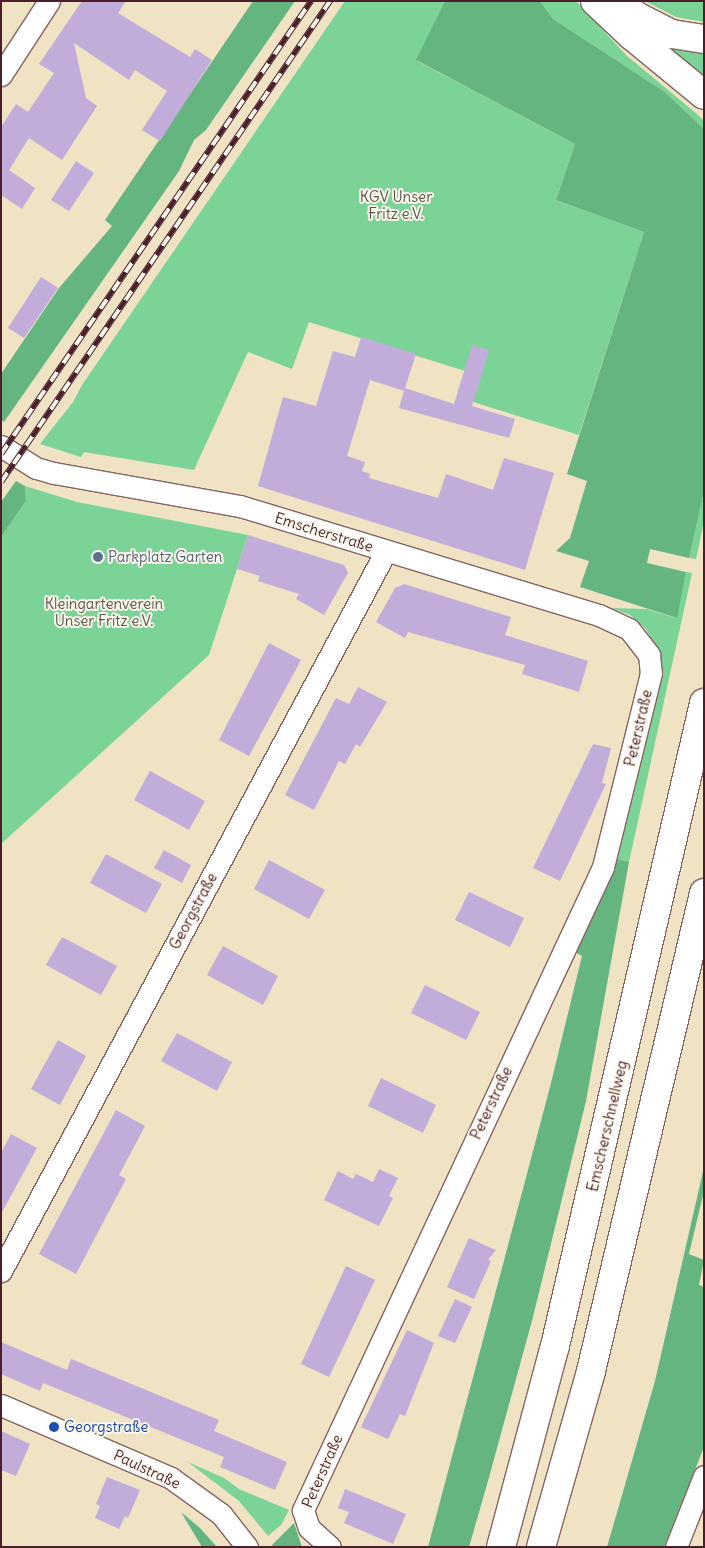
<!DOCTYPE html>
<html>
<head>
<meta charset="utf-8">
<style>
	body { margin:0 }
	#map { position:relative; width:705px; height:1548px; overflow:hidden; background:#efe3c4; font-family:Delius,sans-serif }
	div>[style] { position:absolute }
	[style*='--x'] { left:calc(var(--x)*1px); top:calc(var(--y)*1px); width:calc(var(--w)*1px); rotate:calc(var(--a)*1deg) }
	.green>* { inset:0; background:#7cd397 }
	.forest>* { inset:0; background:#65b580 }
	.building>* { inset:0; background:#c1acda }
	.roads { filter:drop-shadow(1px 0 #846461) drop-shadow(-1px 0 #846461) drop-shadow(0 1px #846461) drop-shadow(0 -1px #846461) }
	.street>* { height:21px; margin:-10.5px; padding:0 10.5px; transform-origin:10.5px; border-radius:10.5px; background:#fff }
	.highway>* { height:28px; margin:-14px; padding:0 14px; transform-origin:14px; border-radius:14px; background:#fff }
	.rail>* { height:5.5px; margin-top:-2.75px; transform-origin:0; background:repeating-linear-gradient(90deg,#fbf7ec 0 11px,#4a1f2b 0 22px); box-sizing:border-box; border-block:1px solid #4a1f2b }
	.dots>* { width:14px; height:14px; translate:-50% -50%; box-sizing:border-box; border:2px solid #fbf7ec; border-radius:50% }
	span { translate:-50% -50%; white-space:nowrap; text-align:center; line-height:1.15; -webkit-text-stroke:4px #fbf7ec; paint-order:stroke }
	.park-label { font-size:15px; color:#59554b }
	.street-label { font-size:15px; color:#4a1f2b }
	.service-label { font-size:15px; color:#4e5e75 }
	.left { translate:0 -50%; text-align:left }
	.transit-label { font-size:15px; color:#164399 }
	.frame { position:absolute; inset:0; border:2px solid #4a1f2b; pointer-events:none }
</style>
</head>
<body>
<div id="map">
	<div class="green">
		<i style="clip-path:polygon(345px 1px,445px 1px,417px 61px,575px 144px,556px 200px,644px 232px,579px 435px,473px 402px,481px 376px,309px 322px,292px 369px,248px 352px,194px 470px,84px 452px,81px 457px,40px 444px,73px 402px,82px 385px)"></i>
		<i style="clip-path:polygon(540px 1px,576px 1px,627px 56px,697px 114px,704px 121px,704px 129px,665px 92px,553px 19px)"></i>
		<i style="clip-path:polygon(645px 1px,704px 1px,704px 22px,676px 17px)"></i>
		<i style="clip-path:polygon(648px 34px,704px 48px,704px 79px)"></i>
		<i style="clip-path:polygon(25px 486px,77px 502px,248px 535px,209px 655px,1px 844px,1px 537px,26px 501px)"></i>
		<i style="clip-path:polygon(704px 492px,704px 521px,696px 559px,689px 558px)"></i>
		<i style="clip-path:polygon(686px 572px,692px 573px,629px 862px,617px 859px,659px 675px,657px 650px,646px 629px,630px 615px,611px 608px,647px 609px,676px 618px)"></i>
		<i style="clip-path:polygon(188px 1462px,224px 1478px,239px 1489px,289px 1510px,281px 1525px,268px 1536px,239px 1501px)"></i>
	</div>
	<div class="forest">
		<i style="clip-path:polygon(253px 1px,295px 1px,206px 130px,194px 140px,179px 171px,4px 422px,1px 420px,1px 374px,59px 288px,112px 226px,105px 220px)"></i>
		<i style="clip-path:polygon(445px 1px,540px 1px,553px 19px,665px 92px,704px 129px,704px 492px,689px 558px,650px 549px,647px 563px,686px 572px,677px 618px,580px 587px,589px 561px,556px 551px,570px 538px,587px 481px,567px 474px,644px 232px,556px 200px,575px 144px,416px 60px)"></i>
		<i style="clip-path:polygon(16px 481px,25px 486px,26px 501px,1px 537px,1px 502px)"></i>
		<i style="clip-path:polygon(617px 859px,629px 862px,586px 1101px,533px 1317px,488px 1481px,469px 1547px,428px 1547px,550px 1087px,582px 956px,573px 951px)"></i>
		<i style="clip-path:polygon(704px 1167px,704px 1191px,689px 1254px,704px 1260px,699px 1285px,704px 1287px,704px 1447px,664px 1547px,607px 1547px,655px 1381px)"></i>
		<i style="clip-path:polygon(181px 1512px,200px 1528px,217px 1547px,202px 1547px)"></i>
		<i style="clip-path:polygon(294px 1523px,302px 1547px,273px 1547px,272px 1545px)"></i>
	</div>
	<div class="building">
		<i style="clip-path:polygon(82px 1px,126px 1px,118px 13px,190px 57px,195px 49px,212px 60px,160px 141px,142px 130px,167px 91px,135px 70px,129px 80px,74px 43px,86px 98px,97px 106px,62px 160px,29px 138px,9px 170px,35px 188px,22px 209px,1px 195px,1px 127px,16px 104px,28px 112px,54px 73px,39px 64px)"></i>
		<i style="clip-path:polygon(76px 161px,94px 173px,69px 211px,51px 200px)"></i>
		<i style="clip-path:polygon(41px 277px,58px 288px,24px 338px,8px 328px)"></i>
		<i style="clip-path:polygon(361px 337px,416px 354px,405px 388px,454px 404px,472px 345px,489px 350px,472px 406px,515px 419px,509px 438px,399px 408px,404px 391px,370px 380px,347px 456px,365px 462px,362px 471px,370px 474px,369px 478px,438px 498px,446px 474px,493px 490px,504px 458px,554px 473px,525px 570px,258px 486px,283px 397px,316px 406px,333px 351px,355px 357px)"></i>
		<i style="clip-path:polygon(248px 535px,344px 565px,348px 573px,324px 615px,296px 599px,299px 594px,258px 581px,260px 576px,237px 569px)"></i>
		<i style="clip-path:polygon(404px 584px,511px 617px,505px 635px,588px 661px,579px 692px,522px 674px,525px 665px,408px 632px,405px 638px,376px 622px,395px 588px)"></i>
		<i style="clip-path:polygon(269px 643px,301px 660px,249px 756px,219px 740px)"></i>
		<i style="clip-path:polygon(358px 687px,387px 702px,360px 747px,356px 744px,345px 764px,339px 761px,314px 810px,285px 795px,336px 698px,349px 704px)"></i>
		<i style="clip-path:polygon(593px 744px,611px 748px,602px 783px,606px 784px,560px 881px,533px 868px)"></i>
		<i style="clip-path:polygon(150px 771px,205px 801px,189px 830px,134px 800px)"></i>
		<i style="clip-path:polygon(164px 850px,191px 865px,182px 883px,154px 868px)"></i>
		<i style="clip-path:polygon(106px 854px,162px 884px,146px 913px,90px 883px)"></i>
		<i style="clip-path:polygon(269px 860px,325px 890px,309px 919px,254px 889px)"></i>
		<i style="clip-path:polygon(469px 892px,524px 918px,510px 947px,455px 920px)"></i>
		<i style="clip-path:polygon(62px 937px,117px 966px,101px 995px,46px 965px)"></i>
		<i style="clip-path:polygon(223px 946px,278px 976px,263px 1005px,207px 975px)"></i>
		<i style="clip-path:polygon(425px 985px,480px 1012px,466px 1040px,411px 1013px)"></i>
		<i style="clip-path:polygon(177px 1033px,232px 1062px,217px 1091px,161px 1061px)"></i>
		<i style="clip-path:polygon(58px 1040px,86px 1056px,60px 1105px,31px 1089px)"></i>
		<i style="clip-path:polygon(381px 1078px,436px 1105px,423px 1133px,368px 1106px)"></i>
		<i style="clip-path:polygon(116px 1110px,145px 1126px,119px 1175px,126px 1179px,76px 1274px,39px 1254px)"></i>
		<i style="clip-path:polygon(11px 1134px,37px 1148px,1px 1214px,1px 1153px)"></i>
		<i style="clip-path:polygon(379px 1169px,398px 1178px,389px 1196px,393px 1198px,379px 1226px,324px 1200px,338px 1171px,353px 1179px,356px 1174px,373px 1182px)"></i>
		<i style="clip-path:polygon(469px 1238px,496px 1250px,488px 1260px,491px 1261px,474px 1299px,447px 1287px)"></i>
		<i style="clip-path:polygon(346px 1266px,375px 1280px,329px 1377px,301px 1364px)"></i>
		<i style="clip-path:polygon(455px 1299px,472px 1307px,455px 1343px,438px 1336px)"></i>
		<i style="clip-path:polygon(407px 1330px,434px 1343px,405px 1416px,400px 1414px,388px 1439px,361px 1427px)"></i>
		<i style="clip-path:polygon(1px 1342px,67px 1370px,71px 1359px,219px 1420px,214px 1431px,287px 1462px,275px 1490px,220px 1467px,224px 1457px,43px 1383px,40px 1391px,1px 1374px)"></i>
		<i style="clip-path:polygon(1px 1431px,30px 1444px,16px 1476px,1px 1470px)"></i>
		<i style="clip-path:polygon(107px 1477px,140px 1490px,128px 1518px,125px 1516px,119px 1529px,95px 1518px,100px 1506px,96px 1504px)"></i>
		<i style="clip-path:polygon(345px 1489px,406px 1514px,393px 1544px,344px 1523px,349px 1512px,338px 1508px)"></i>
	</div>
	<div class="roads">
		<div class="street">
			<i style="--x:1;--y:75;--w:88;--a:-57"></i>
			<i style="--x:1;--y:446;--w:41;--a:32.2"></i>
			<i style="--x:36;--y:468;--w:19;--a:16"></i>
			<i style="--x:54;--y:473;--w:189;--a:10.1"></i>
			<i style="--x:240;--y:506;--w:375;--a:16.9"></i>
			<i style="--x:599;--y:615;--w:33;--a:25"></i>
			<i style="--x:629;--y:629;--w:33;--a:52"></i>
			<i style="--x:649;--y:655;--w:18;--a:84"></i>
			<i style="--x:651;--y:673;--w:200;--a:103.9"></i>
			<i style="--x:603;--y:867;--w:710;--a:115.01"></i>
			<i style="--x:303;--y:1510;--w:19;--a:72"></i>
			<i style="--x:309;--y:1528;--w:28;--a:42"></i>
			<i style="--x:1;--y:1271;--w:816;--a:-61.87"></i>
			<i style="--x:1;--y:1405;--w:185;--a:23.2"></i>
			<i style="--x:171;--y:1478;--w:62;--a:35.8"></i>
			<i style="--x:221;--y:1514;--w:42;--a:51.8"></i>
			<i style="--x:676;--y:1547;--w:76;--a:-68.5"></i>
		</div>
		<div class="highway">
			<i style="--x:595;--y:1;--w:50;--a:43.4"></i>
			<i style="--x:631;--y:35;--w:94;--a:39.4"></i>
			<i style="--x:618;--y:1;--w:26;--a:39"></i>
			<i style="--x:638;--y:17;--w:38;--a:27"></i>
			<i style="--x:672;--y:34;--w:32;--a:9"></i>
			<i style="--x:501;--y:1547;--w:208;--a:-75"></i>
			<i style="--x:555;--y:1346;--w:660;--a:-76.95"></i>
			<i style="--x:541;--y:1547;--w:183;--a:-74.1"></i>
			<i style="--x:591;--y:1371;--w:491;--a:-76.7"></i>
		</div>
	</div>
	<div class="rail">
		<i style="--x:1;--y:454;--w:549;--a:-55.62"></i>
		<i style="--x:1;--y:482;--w:583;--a:-55.63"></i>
	</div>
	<div class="dots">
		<i style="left:98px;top:557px;background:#5c6f8a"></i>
		<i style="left:54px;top:1427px;background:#1a4fb4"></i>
	</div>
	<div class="park-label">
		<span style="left:396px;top:205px">KGV Unser<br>Fritz e.V.</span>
		<span style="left:104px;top:612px">Kleingartenverein<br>Unser Fritz e.V.</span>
	</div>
	<div class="street-label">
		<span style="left:324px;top:532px;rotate:17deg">Emscherstraße</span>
		<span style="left:638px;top:728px;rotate:-77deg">Peterstraße</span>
		<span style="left:193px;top:911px;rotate:-62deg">Georgstraße</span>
		<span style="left:491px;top:1103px;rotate:-65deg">Peterstraße</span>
		<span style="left:607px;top:1126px;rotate:-77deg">Emscherschnellweg</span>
		<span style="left:147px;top:1469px;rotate:25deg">Paulstraße</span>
		<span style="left:322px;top:1471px;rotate:-66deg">Peterstraße</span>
	</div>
	<div class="service-label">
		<span class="left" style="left:108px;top:557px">Parkplatz Garten</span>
	</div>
	<div class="transit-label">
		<span class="left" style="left:64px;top:1427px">Georgstraße</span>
	</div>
	<div class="frame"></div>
</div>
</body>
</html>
